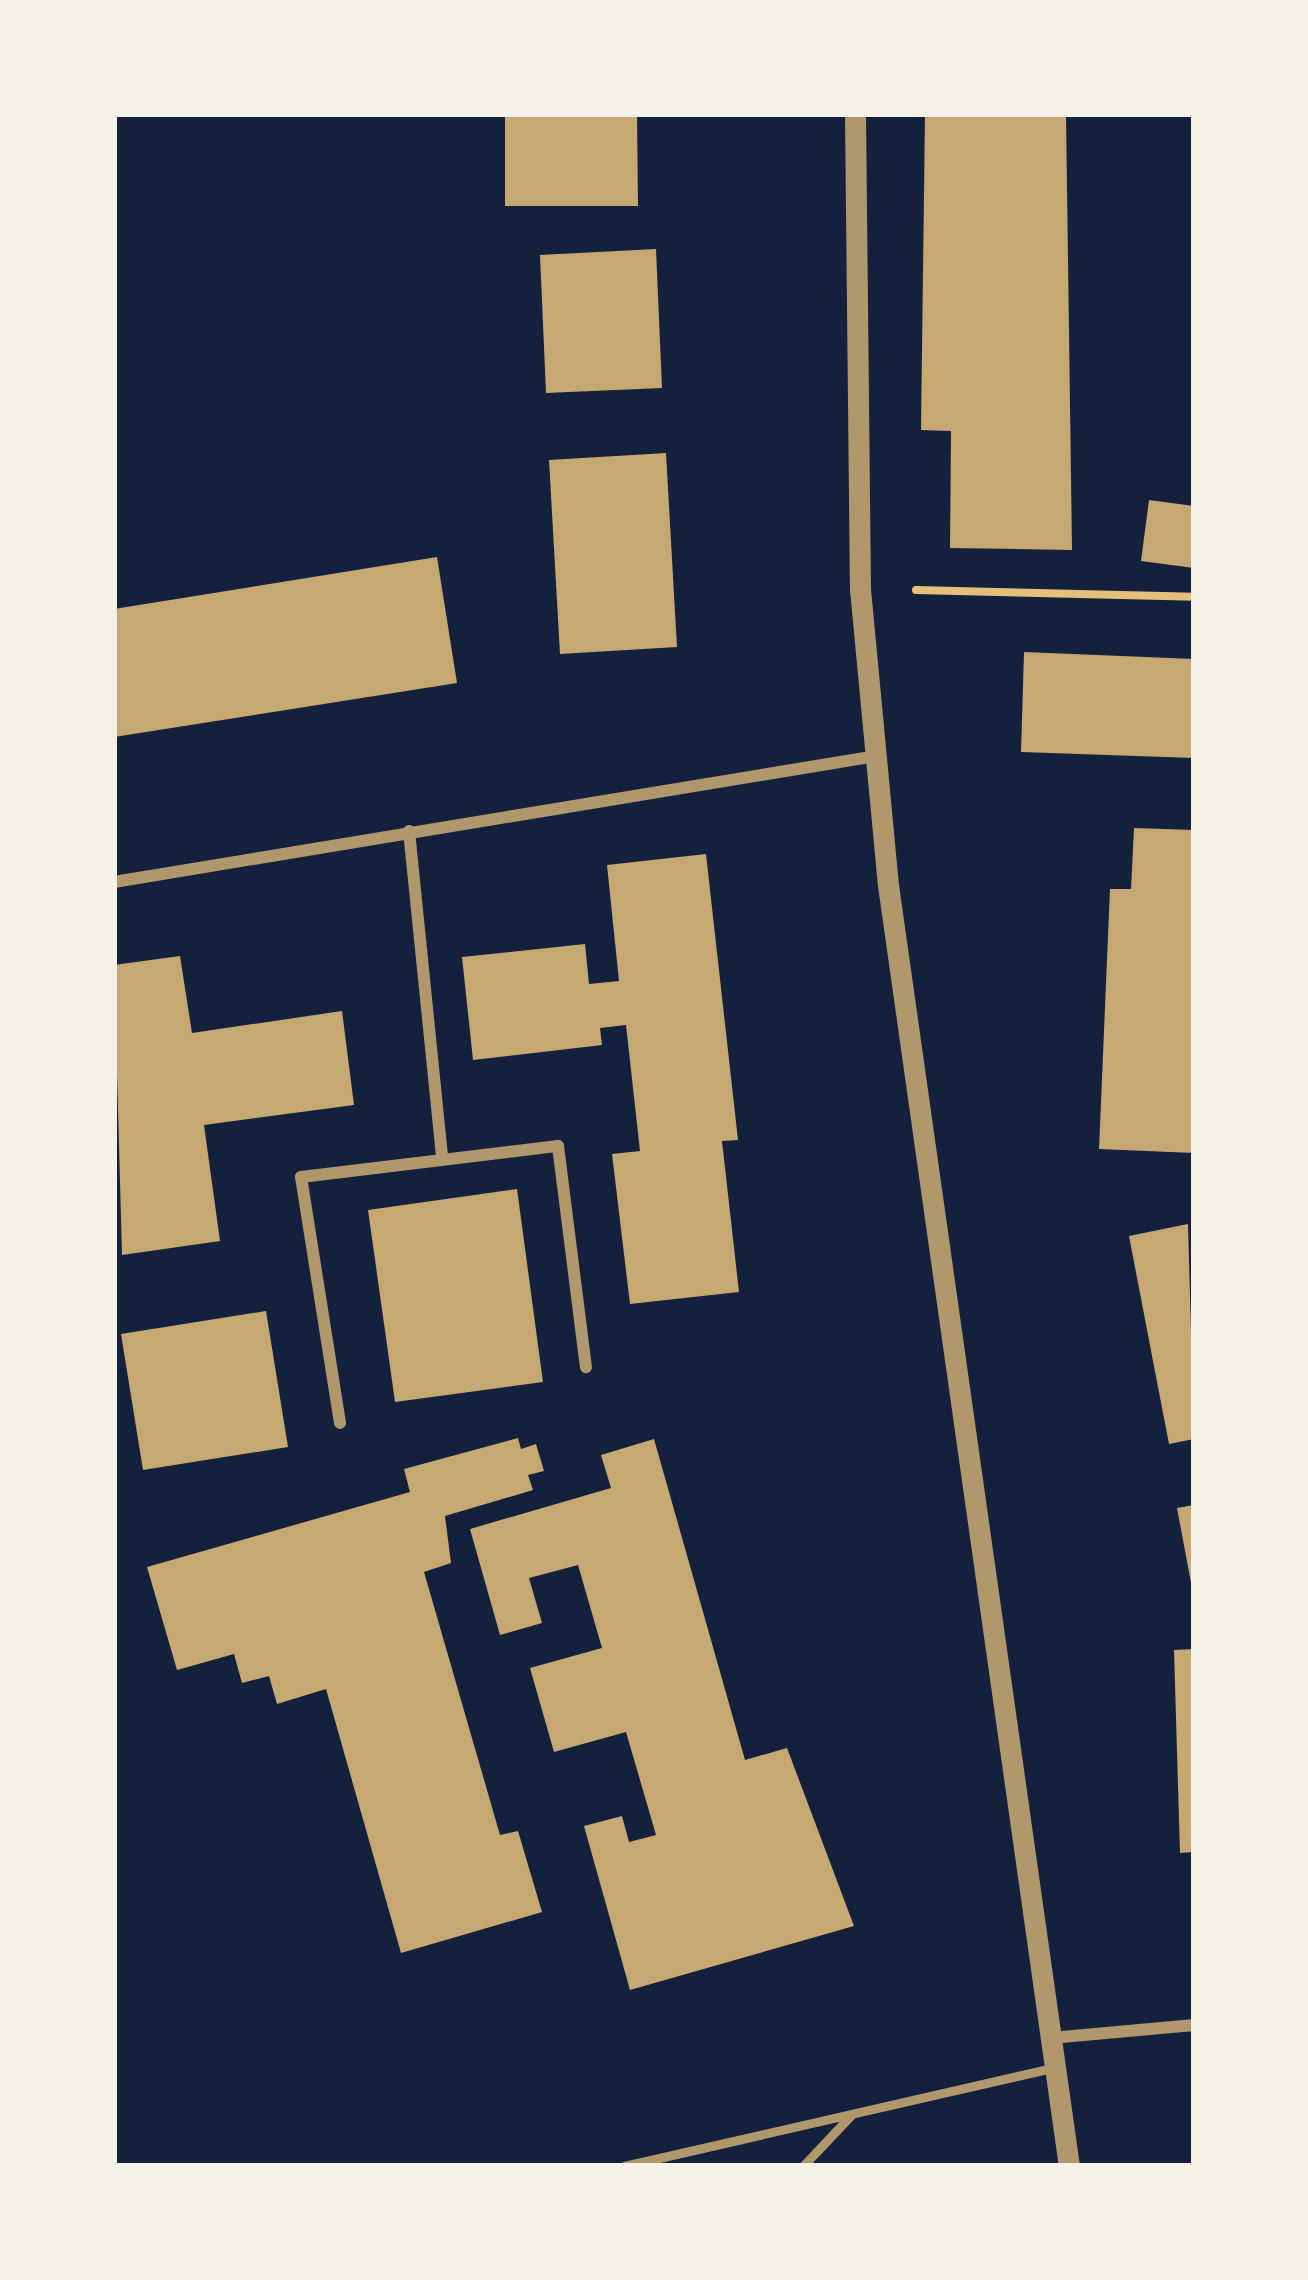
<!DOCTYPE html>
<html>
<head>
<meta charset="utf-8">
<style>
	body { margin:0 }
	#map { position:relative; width:1308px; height:2280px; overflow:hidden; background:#14213d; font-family:Lato,sans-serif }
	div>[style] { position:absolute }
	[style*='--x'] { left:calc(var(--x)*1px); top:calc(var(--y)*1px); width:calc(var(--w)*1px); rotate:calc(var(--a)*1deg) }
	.building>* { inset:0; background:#c6a872 }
	.path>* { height:8px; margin:-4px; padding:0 4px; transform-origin:4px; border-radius:4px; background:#e5c07b }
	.service>* { height:9px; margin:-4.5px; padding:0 4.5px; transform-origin:4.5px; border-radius:4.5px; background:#b1986c }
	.minor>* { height:12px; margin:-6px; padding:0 6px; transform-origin:6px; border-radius:6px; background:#b1986c }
	.tertiary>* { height:21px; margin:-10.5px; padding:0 10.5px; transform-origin:10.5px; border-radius:10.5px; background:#b1986c }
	span { translate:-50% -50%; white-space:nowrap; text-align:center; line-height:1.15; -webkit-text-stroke:10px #f6f1e7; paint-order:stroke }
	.frame { position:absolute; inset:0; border:117px solid #f6f1e7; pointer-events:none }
</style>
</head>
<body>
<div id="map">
	<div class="building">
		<i style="clip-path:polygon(505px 114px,637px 114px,638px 206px,505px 206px)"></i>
		<i style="clip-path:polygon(925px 114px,1066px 114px,1072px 550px,950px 548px,951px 431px,921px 430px)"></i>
		<i style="clip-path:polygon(656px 249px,662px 388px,546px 393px,540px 255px)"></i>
		<i style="clip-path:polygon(666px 453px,677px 647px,560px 654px,549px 460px)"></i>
		<i style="clip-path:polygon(1149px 500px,1194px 506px,1194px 568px,1141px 561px)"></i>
		<i style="clip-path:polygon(437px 557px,457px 683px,114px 737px,114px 609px)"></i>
		<i style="clip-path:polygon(1024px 652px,1194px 659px,1194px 758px,1021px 752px)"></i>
		<i style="clip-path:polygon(1134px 828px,1194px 830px,1194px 1153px,1099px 1149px,1110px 889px,1131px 889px)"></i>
		<i style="clip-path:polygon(706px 854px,738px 1140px,722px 1141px,739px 1292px,630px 1304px,612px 1154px,640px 1151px,626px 1025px,600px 1028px,602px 1045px,473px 1060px,462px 957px,585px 944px,589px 984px,619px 981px,607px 865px)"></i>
		<i style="clip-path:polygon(180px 956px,192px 1033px,342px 1011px,354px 1105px,204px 1125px,220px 1241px,122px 1255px,114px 965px)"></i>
		<i style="clip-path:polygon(517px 1189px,543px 1382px,395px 1402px,368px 1210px)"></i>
		<i style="clip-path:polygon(1188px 1224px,1194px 1439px,1169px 1444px,1129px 1236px)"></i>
		<i style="clip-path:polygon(266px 1311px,288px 1447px,143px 1470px,121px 1334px)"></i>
		<i style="clip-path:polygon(518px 1438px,521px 1449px,536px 1444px,544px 1471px,528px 1475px,533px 1490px,445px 1516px,451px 1563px,424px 1572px,500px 1835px,518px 1831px,542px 1912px,401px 1953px,326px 1689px,277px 1704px,269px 1676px,242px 1683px,234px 1654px,177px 1670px,147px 1567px,410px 1492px,404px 1469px)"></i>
		<i style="clip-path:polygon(654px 1439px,745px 1760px,787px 1748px,854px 1926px,630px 1990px,584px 1826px,622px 1816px,629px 1842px,656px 1835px,626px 1732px,554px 1752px,530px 1668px,602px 1648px,578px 1565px,529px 1578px,542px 1623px,500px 1635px,470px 1529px,611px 1488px,601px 1455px)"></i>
		<i style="clip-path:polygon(1194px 1505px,1194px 1588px,1192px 1588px,1177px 1508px)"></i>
		<i style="clip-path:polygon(1194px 1649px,1194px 1852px,1180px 1853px,1174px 1650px)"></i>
	</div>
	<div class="path">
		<i style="--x:916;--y:590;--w:278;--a:1.4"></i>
	</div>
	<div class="service">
		<i style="--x:624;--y:2166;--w:442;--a:-12.9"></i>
		<i style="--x:803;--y:2166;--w:71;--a:-46.7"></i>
	</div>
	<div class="minor">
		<i style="--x:409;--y:831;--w:328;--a:84.2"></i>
		<i style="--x:114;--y:882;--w:772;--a:-9.39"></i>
		<i style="--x:340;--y:1423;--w:249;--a:-99"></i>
		<i style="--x:301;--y:1177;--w:259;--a:-6.9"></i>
		<i style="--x:558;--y:1146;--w:223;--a:82.8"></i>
		<i style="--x:1051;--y:2038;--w:144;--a:-5.2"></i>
	</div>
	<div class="tertiary">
		<i style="--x:855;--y:114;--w:475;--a:89.4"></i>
		<i style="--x:860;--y:589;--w:297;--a:84.6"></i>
		<i style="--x:888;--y:885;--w:1294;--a:81.96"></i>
	</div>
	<div class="frame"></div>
</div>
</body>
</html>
